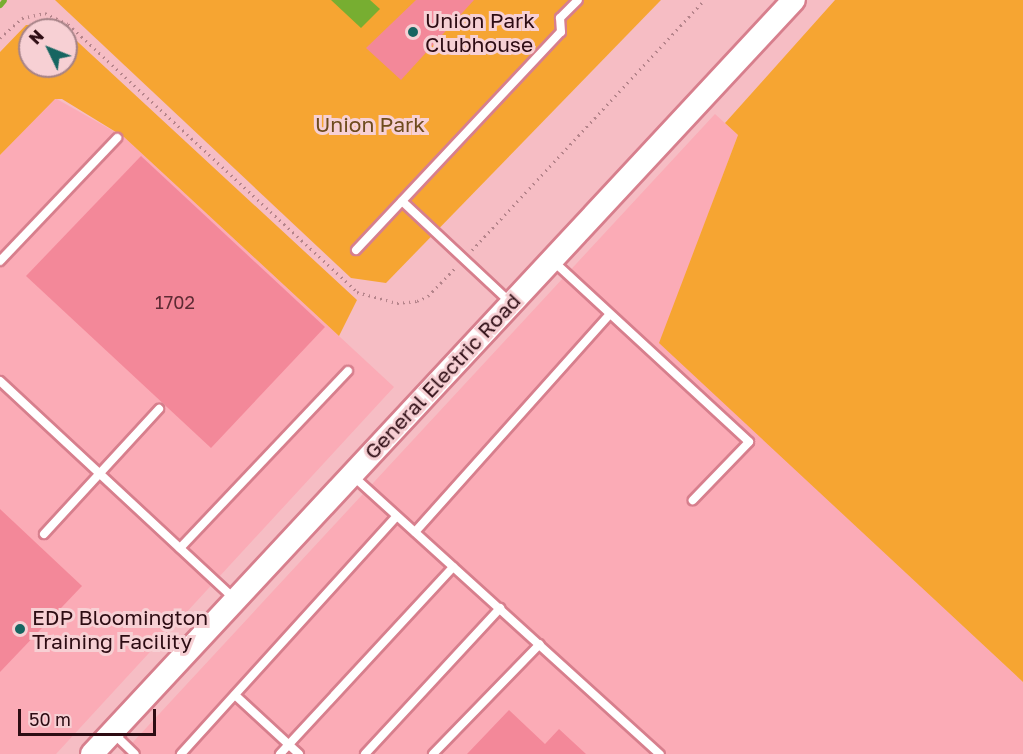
<!DOCTYPE html>
<html>
<head>
<meta charset="utf-8">
<style>
	body { margin:0 }
	#map { position:relative; width:1023px; height:754px; overflow:hidden; background:#f6bdc4; font-family:"Golos Text",sans-serif }
	div>[style] { position:absolute }
	[style*='--x'] { left:calc(var(--x)*1px); top:calc(var(--y)*1px); width:calc(var(--w)*1px); rotate:calc(var(--a)*1deg) }
	.built>* { inset:0; background:#fbabb6 }
	.green>* { inset:0; background:#f6a532 }
	.water>* { inset:0; background:#77ae31 }
	.stream>* { height:5px; margin:-2.5px; padding:0 2.5px; transform-origin:2.5px; border-radius:2.5px; background:#77ae31 }
	.building>* { inset:0; background:#f38899 }
	.path>* { height:3px; margin-top:-1.5px; transform-origin:0; background:repeating-linear-gradient(90deg,#b5848b 0 1.5px,transparent 0 6px) }
	.roads { filter:drop-shadow(2px 0 #d77f8d) drop-shadow(-2px 0 #d77f8d) drop-shadow(0 2px #d77f8d) drop-shadow(0 -2px #d77f8d) }
	.service>* { height:8px; margin:-4px; padding:0 4px; transform-origin:4px; border-radius:4px; background:#fff }
	.secondary>* { height:22px; margin:-11px; padding:0 11px; transform-origin:11px; border-radius:11px; background:#fff }
	.dots>* { width:16px; height:16px; translate:-50% -50%; box-sizing:border-box; border:3px solid #f7d0d4; border-radius:50% }
	span { translate:-50% -50%; white-space:nowrap; text-align:center; line-height:1.15; -webkit-text-stroke:6px #f7d0d4; paint-order:stroke }
	.number-label { font-size:18px; color:#5e2b34 }
	.number-label span { -webkit-text-stroke-width:0 }
	.poi-label { font-size:21px; color:#2d0c13 }
	.left { translate:0 -50%; text-align:left }
	.park-label { font-size:21px; color:#6e4b1d }
	.street-label { font-size:21px; color:#2d0c13 }
	.north { position:absolute; left:18px; top:18px; width:60px; height:60px; box-sizing:border-box; background:#f7d0d4; border:2px solid #a68287; border-radius:50%; rotate:313deg; font-size:16px; font-weight:700; line-height:24px; text-align:center; color:#2d0c13 }
	.north::after { content:''; display:block; margin:auto; width:21px; height:27px; background:#176561; clip-path:polygon(50% 0,100% 100%,50% 72%,0 100%) }
	.scale { position:absolute; left:18px; top:709px; width:138px; height:27px; box-sizing:border-box; border:3px solid #2d0c13; border-top:0; padding-left:8px; font-size:18px; line-height:21px; white-space:nowrap; color:#2d0c13; -webkit-text-stroke:4px #f7d0d4; paint-order:stroke }
</style>
</head>
<body>
<div id="map">
	<div class="built">
		<i style="clip-path:polygon(55px 98px,124px 137px,394px 387px,56px 754px,0 754px,0 155px)"></i>
		<i style="clip-path:polygon(715px 114px,738px 135px,660px 343px,1023px 682px,1023px 754px,122px 754px)"></i>
	</div>
	<div class="green">
		<i style="clip-path:polygon(55px 0,661px 0,386px 283px,351px 278px)"></i>
		<i style="clip-path:polygon(835px 0,1023px 0,1023px 682px,659px 343px,738px 135px,725px 123px)"></i>
		<i style="clip-path:polygon(59px 24px,65px 30px,30px 30px,30px 66px,66px 66px,66px 31px,357px 300px,339px 336px,124px 137px,62px 99px,55px 99px,0 155px,0 52px,26px 25px)"></i>
	</div>
	<div class="water">
		<i style="clip-path:polygon(331px 0,370px 0,380px 9px,361px 28px)"></i>
	</div>
	<div class="stream">
		<i style="--x:0;--y:5;--w:6;--a:-51"></i>
	</div>
	<div class="building">
		<i style="clip-path:polygon(416px 0,474px 0,401px 80px,366px 48px)"></i>
		<i style="clip-path:polygon(141px 156px,325px 327px,211px 448px,26px 276px)"></i>
		<i style="clip-path:polygon(0 509px,82px 586px,0 672px)"></i>
		<i style="clip-path:polygon(509px 710px,545px 744px,559px 729px,586px 754px,467px 754px)"></i>
	</div>
	<div class="path">
		<i style="--x:0;--y:38;--w:30;--a:-42"></i>
		<i style="--x:22;--y:18;--w:24;--a:-12"></i>
		<i style="--x:45;--y:13;--w:25;--a:26"></i>
		<i style="--x:68;--y:24;--w:394;--a:42.8"></i>
		<i style="--x:357;--y:292;--w:41;--a:15.4"></i>
		<i style="--x:397;--y:303;--w:20;--a:-6"></i>
		<i style="--x:417;--y:301;--w:12;--a:-24"></i>
		<i style="--x:428;--y:296;--w:39;--a:-46"></i>
		<i style="--x:472;--y:250;--w:341;--a:-47.1"></i>
	</div>
	<div class="roads">
		<div class="service">
			<i style="--x:402;--y:201;--w:148;--a:43.1"></i>
			<i style="--x:356;--y:250;--w:299;--a:-46.8"></i>
			<i style="--x:561;--y:32;--w:14;--a:-94"></i>
			<i style="--x:560;--y:18;--w:25;--a:-45"></i>
			<i style="--x:552;--y:260;--w:268;--a:42.7"></i>
			<i style="--x:749;--y:442;--w:81;--a:134"></i>
			<i style="--x:0;--y:261;--w:170;--a:-46.4"></i>
			<i style="--x:0;--y:381;--w:321;--a:42.9"></i>
			<i style="--x:353;--y:476;--w:414;--a:42.2"></i>
			<i style="--x:415;--y:532;--w:292;--a:-48.2"></i>
			<i style="--x:44;--y:534;--w:170;--a:-47.4"></i>
			<i style="--x:180;--y:548;--w:244;--a:-46.5"></i>
			<i style="--x:235;--y:695;--w:87;--a:42.7"></i>
			<i style="--x:113;--y:733;--w:30;--a:44"></i>
			<i style="--x:181;--y:754;--w:321;--a:-47.8"></i>
			<i style="--x:280;--y:754;--w:255;--a:-47.2"></i>
			<i style="--x:365;--y:754;--w:199;--a:-47.2"></i>
			<i style="--x:433;--y:754;--w:153;--a:-45.8"></i>
		</div>
		<div class="secondary">
			<i style="--x:92;--y:754;--w:1030;--a:-47.05"></i>
		</div>
	</div>
	<div class="dots">
		<i style="left:413px;top:32px;background:#176561"></i>
		<i style="left:20px;top:629px;background:#176561"></i>
	</div>
	<div class="number-label">
		<span style="left:175px;top:302px">1702</span>
	</div>
	<div class="poi-label">
		<span class="left" style="left:425px;top:32px">Union Park<br>Clubhouse</span>
		<span class="left" style="left:32px;top:629px">EDP Bloomington<br>Training Facility</span>
	</div>
	<div class="park-label">
		<span style="left:370px;top:124px">Union Park</span>
	</div>
	<div class="street-label">
		<span style="left:442px;top:376px;rotate:-47deg">General Electric Road</span>
	</div>
	<div class="north">N</div>
	<div class="scale">50 m</div>
</div>
</body>
</html>
